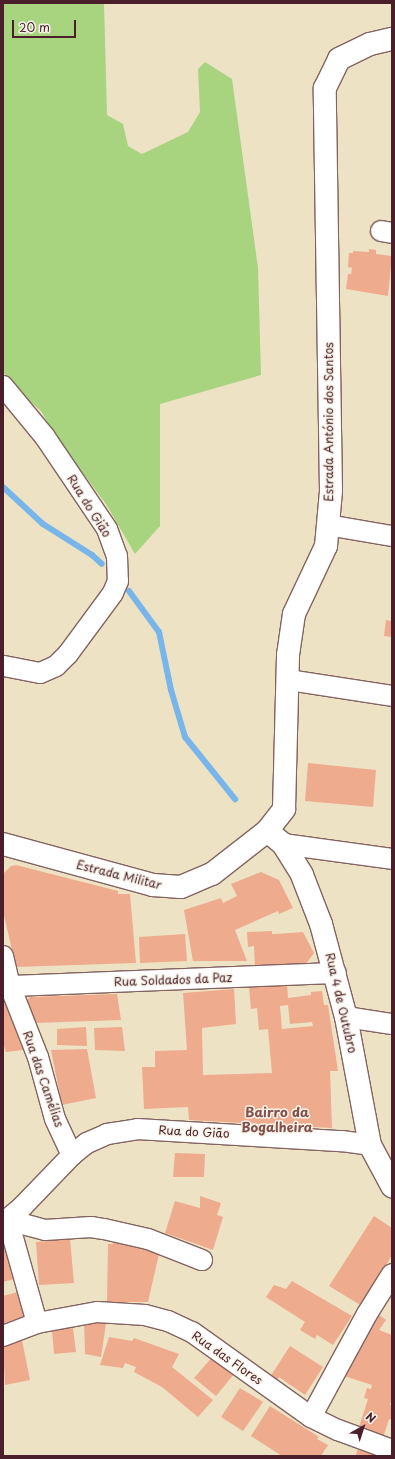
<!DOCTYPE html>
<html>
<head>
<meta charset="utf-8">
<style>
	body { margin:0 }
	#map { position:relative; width:395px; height:1459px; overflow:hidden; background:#ede3c4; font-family:"Playpen Sans",sans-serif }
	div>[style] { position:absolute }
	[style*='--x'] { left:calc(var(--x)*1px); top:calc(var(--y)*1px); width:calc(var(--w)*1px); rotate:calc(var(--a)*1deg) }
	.green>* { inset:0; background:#a8d37f }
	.stream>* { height:6px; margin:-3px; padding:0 3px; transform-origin:3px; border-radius:3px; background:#77b5ea }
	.building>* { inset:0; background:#eeab8e }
	.roads { filter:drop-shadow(1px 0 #836461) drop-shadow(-1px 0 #836461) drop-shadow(0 1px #836461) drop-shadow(0 -1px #836461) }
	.minor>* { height:20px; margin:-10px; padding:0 10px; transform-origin:10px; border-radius:10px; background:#fff }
	.tertiary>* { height:22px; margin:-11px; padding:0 11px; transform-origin:11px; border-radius:11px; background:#fff }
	span { translate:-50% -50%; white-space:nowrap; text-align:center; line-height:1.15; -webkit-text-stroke:3px #f7f3e8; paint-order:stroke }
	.street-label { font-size:12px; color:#4a1f2b }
	.neighbourhood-label { font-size:13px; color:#83504e; font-weight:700 }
	.frame { position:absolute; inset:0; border:4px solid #4a1f2b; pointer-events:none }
	.north { position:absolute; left:343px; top:1407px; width:40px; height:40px; -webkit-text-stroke:3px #f7f3e8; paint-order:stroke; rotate:39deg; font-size:11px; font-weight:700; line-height:16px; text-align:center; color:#4a1f2b }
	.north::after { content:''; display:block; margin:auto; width:14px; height:18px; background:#4a1f2b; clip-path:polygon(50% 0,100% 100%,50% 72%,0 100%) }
	.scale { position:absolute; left:12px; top:20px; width:64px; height:18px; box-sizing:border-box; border:2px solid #4a1f2b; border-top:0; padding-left:5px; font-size:12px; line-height:14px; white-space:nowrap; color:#4a1f2b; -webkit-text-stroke:3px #f7f3e8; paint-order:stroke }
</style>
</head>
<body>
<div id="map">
	<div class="green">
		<i style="clip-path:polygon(3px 3px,104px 3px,107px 115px,123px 124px,128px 146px,142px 154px,188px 132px,200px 112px,198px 69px,205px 62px,232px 79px,258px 268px,261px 375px,160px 404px,160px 526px,135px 554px,106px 504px,58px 440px,41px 411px,18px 391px,3px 372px)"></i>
	</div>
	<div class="stream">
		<i style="--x:3;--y:487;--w:54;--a:42.8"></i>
		<i style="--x:43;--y:524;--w:58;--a:32.3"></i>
		<i style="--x:92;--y:555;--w:13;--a:42"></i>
		<i style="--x:129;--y:591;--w:51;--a:53.8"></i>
		<i style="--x:159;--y:632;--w:59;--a:78.3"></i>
		<i style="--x:171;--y:690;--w:49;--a:73.4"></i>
		<i style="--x:185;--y:737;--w:80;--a:51.1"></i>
	</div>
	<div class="building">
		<i style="clip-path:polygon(369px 249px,376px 250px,376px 254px,392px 256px,388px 296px,346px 289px,348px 274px,351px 274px,352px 268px,348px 267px,349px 253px,353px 253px,353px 251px,369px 252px)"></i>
		<i style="clip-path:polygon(386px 620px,392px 621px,392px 637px,384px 636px)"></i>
		<i style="clip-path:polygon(308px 763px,376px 770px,373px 807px,305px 801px)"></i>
		<i style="clip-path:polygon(16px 865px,118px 891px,118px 894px,130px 894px,136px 963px,16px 967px,3px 911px,3px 874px,11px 866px)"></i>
		<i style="clip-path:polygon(261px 872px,279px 880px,293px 908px,279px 914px,278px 911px,235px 930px,247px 961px,193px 961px,184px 910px,221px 898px,223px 903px,237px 896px,231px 884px)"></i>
		<i style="clip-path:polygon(272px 931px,272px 934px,276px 934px,303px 932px,314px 953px,306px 964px,255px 969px,254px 946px,248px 947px,247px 932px)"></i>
		<i style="clip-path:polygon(185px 934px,187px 961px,140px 963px,139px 937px)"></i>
		<i style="clip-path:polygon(evenodd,287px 984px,288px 998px,311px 995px,311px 992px,322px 991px,324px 1005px,328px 1005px,338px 1071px,330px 1071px,332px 1128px,189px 1120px,188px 1107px,144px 1109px,142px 1067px,155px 1067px,155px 1051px,187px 1050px,183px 993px,234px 989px,236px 1024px,202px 1028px,203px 1075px,272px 1073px,268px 1029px,259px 1030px,257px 1008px,251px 1009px,249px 987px,287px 984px,288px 1005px,290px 1024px,312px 1022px,313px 1026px,282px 1029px,280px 1006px,288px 1005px)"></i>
		<i style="clip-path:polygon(117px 994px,121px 1020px,35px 1023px,27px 1001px,30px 997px)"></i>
		<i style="clip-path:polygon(3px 997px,23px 1050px,6px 1052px,3px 1043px)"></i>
		<i style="clip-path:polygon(86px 1027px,87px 1046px,57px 1045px,57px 1029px)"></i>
		<i style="clip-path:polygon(122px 1027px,125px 1051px,95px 1050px,94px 1028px)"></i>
		<i style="clip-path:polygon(87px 1049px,96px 1098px,62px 1105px,51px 1050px)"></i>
		<i style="clip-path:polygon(175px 1153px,205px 1154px,204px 1177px,173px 1177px)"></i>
		<i style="clip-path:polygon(200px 1196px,221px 1203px,217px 1215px,223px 1217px,213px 1250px,165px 1233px,175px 1201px,200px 1208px)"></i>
		<i style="clip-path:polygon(374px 1216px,392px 1228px,392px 1255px,362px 1306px,329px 1286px)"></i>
		<i style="clip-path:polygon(70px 1239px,74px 1283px,39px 1285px,36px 1242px)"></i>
		<i style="clip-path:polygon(114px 1242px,154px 1249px,153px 1252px,159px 1254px,148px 1302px,107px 1302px,108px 1244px,113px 1244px)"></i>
		<i style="clip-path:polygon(7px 1249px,15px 1279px,3px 1282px,3px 1250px)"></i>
		<i style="clip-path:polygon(292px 1281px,352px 1316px,333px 1345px,317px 1335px,315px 1339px,300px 1330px,305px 1322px,266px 1297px,274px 1285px,286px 1289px)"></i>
		<i style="clip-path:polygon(18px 1292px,24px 1316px,3px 1324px,3px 1296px)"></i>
		<i style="clip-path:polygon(378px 1314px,386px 1320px,379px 1330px,392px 1335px,392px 1398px,390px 1405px,392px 1406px,392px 1420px,389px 1419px,383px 1438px,358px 1430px,368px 1399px,364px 1398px,367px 1388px,371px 1389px,372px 1385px,344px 1376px)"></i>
		<i style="clip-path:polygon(84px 1321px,106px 1324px,101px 1357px,85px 1354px)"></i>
		<i style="clip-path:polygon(73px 1328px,76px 1352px,54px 1354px,52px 1330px)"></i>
		<i style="clip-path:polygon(109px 1337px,132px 1341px,134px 1338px,179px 1354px,172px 1367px,213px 1400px,198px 1417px,162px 1387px,134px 1372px,136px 1367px,125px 1363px,123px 1368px,100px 1365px)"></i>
		<i style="clip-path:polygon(22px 1340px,30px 1380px,5px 1385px,3px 1344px)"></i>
		<i style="clip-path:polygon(290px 1346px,323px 1367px,305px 1395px,279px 1377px,277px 1381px,270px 1377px)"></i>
		<i style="clip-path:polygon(214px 1355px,235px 1373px,216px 1396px,194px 1378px)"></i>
		<i style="clip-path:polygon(240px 1388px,263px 1402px,243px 1431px,221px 1417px)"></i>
		<i style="clip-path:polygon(270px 1406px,319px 1437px,317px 1439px,328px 1445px,321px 1456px,282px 1456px,251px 1436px)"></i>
		<i style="clip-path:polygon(357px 1450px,384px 1455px,384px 1456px,356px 1456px)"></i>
	</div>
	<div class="roads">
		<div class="minor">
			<i style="--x:381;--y:231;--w:11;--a:10"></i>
			<i style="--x:3;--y:386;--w:66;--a:50.5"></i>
			<i style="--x:45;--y:437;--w:111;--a:56"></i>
			<i style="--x:107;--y:529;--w:29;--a:70"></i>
			<i style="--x:117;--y:556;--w:25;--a:88"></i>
			<i style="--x:118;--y:581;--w:13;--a:113"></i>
			<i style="--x:113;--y:593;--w:76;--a:126.4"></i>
			<i style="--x:68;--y:654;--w:17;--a:135"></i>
			<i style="--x:56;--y:666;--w:17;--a:156"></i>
			<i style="--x:40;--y:673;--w:38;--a:-169"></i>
			<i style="--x:328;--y:525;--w:65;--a:9.8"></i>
			<i style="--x:288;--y:680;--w:105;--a:8.7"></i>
			<i style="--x:283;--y:844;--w:110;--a:7.8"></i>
			<i style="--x:3;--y:956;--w:31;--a:77"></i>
			<i style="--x:10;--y:986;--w:76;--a:68.5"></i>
			<i style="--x:38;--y:1057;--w:64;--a:74.7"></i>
			<i style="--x:55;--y:1119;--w:40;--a:65"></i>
			<i style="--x:10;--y:986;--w:326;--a:-2.3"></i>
			<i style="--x:346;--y:1017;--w:47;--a:8.7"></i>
			<i style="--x:8;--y:1220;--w:38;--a:15"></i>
			<i style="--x:45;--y:1230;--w:46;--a:-3.7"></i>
			<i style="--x:91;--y:1227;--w:13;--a:9"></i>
			<i style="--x:104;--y:1229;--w:45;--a:12.8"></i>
			<i style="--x:148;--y:1239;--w:58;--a:21.3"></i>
			<i style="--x:8;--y:1220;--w:107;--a:74.3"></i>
			<i style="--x:3;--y:1223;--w:25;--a:-40"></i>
			<i style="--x:22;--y:1207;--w:72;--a:-46.1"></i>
			<i style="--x:72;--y:1155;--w:19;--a:-39"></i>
			<i style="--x:87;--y:1143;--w:22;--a:-24"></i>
			<i style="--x:107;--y:1134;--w:30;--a:-9"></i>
			<i style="--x:137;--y:1129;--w:205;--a:3.4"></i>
			<i style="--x:342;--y:1141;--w:28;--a:8"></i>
			<i style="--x:3;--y:1336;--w:36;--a:-21"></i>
			<i style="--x:37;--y:1323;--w:61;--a:-10.4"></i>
			<i style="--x:97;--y:1312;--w:48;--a:3.6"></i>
			<i style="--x:145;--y:1315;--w:24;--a:15"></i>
			<i style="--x:168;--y:1321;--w:26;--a:25"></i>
			<i style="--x:192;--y:1332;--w:146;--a:35.5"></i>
			<i style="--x:311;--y:1417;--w:30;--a:26"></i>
			<i style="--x:338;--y:1430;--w:58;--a:20.3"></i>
			<i style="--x:311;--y:1417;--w:117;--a:-61.5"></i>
			<i style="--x:367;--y:1314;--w:47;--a:-58"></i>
		</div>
		<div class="tertiary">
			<i style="--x:267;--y:831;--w:21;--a:39"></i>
			<i style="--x:283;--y:844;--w:36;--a:58"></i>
			<i style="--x:302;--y:875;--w:53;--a:68.8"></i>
			<i style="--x:321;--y:924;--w:96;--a:75"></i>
			<i style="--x:346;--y:1017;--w:130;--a:79.4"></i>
			<i style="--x:370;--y:1145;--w:47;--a:61.8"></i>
			<i style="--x:3;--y:844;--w:156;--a:15.3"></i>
			<i style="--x:153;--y:885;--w:28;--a:4"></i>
			<i style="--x:181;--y:887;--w:34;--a:-23"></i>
			<i style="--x:212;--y:874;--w:70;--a:-38"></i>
			<i style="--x:267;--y:831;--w:28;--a:-52"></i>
			<i style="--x:284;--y:809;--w:154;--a:-88.5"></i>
			<i style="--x:288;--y:655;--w:41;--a:-81.7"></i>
			<i style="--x:294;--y:614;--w:75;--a:-64.8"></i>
			<i style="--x:326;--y:546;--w:55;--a:-84.8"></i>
			<i style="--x:331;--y:491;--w:403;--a:-90.9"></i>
			<i style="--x:325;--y:88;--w:32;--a:-64"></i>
			<i style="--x:339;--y:59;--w:34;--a:-26"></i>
			<i style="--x:370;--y:44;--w:23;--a:-13"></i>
		</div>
	</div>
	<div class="street-label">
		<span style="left:329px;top:422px;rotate:-90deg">Estrada António dos Santos</span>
		<span style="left:89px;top:506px;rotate:58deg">Rua do Gião</span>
		<span style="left:119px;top:875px;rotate:14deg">Estrada Militar</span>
		<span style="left:173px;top:980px;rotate:-2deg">Rua Soldados da Paz</span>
		<span style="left:341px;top:1003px;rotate:77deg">Rua 4 de Outubro</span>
		<span style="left:43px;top:1079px;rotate:71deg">Rua das Camélias</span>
		<span style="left:194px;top:1132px;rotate:3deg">Rua do Gião</span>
		<span style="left:227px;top:1358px;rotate:35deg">Rua das Flores</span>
	</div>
	<div class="neighbourhood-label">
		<span style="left:277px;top:1120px">Bairro da<br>Bogalheira</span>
	</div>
	<div class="frame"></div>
	<div class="north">N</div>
	<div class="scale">20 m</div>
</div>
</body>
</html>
